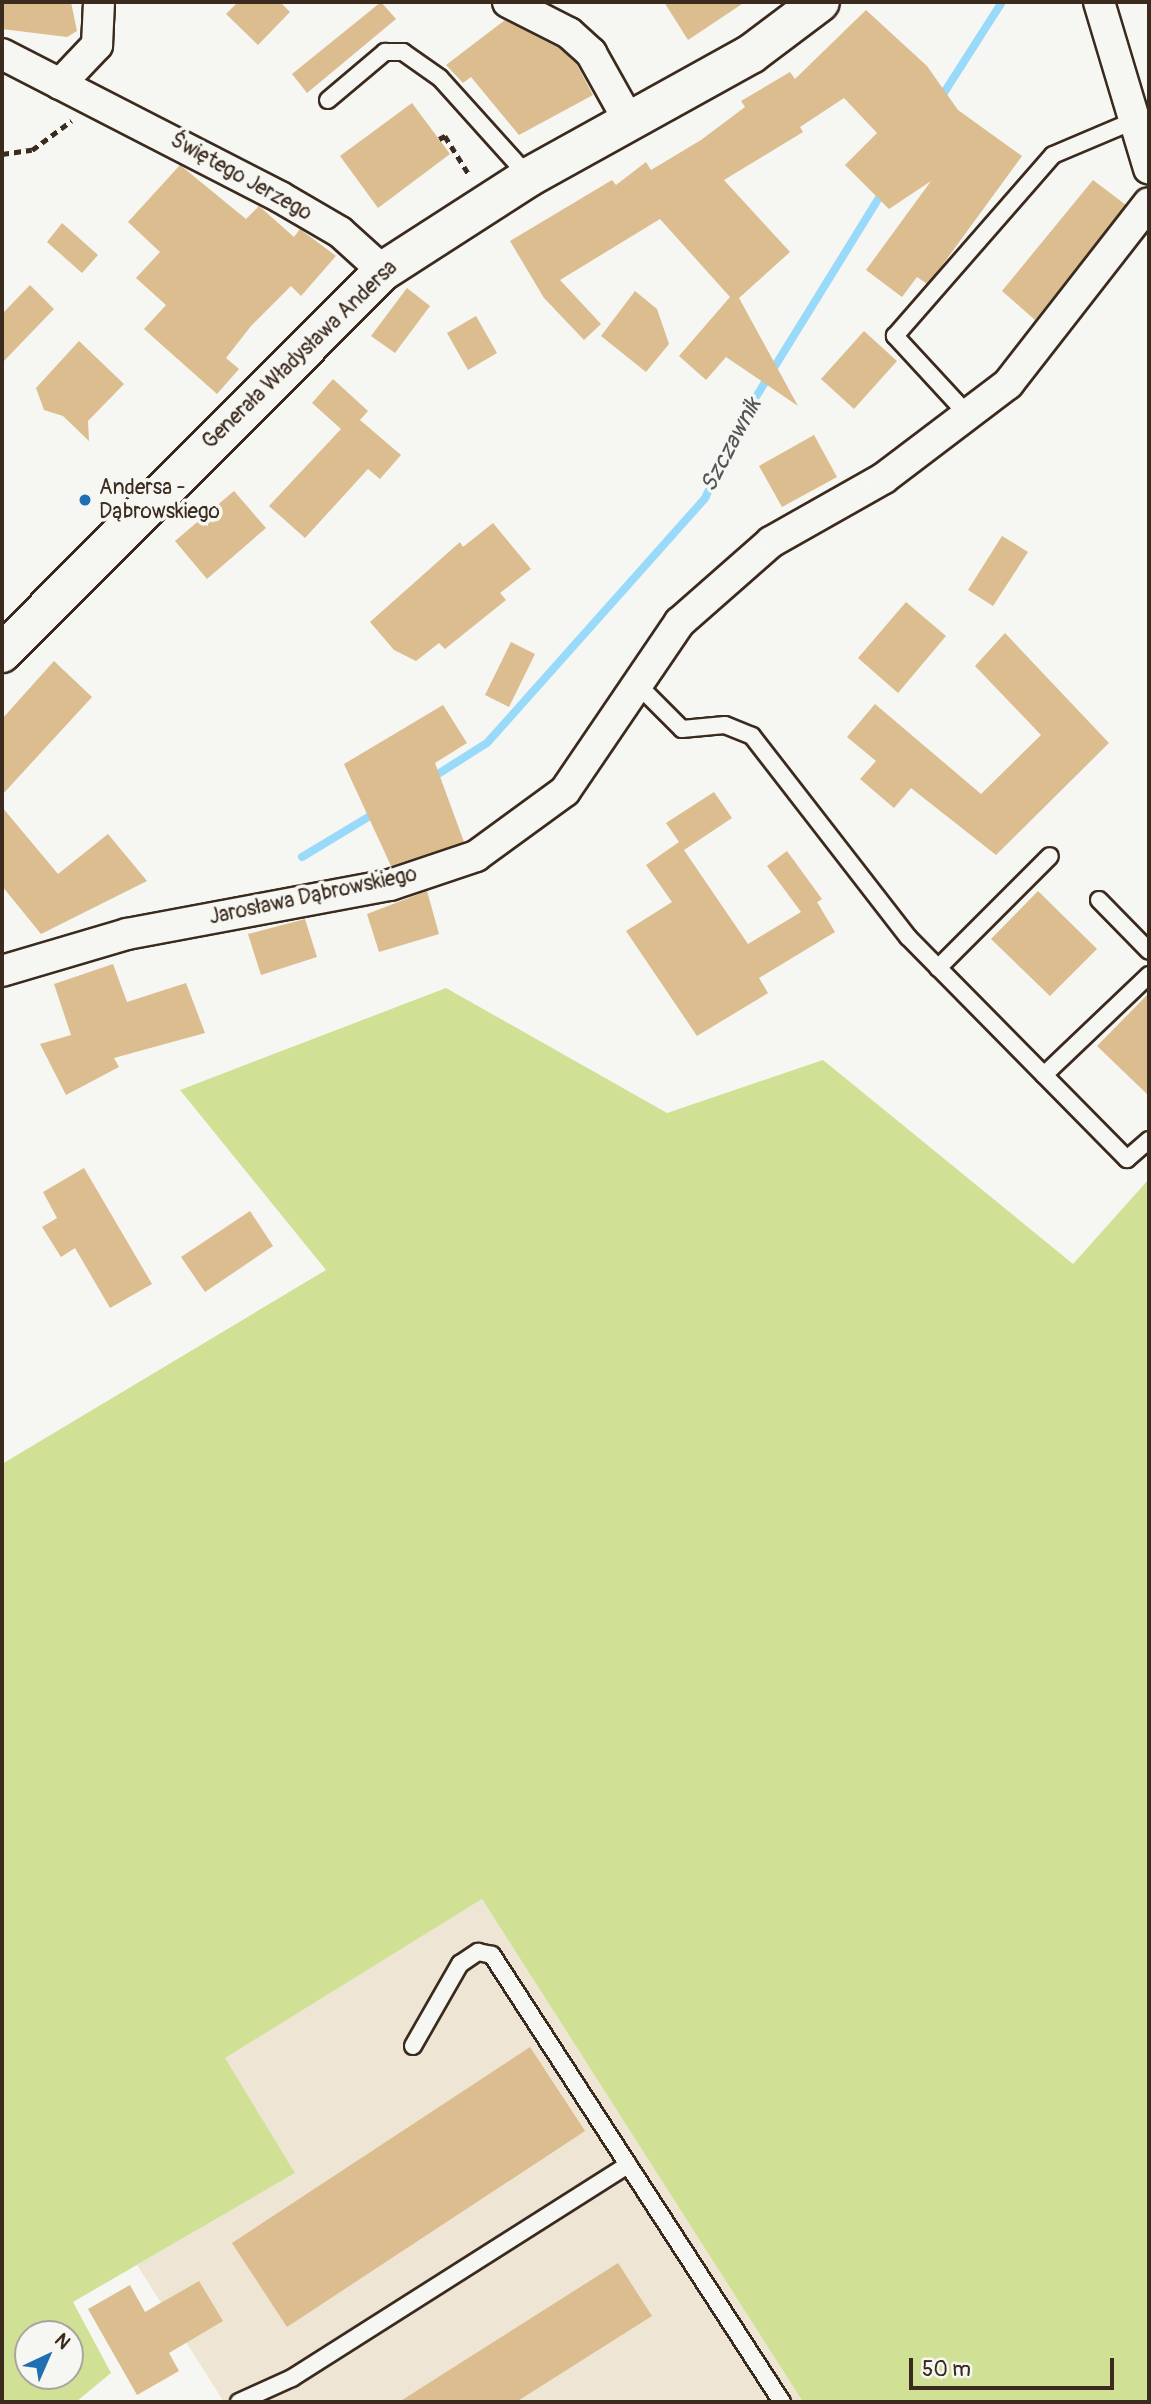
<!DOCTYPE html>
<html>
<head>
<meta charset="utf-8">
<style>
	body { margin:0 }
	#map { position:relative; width:1151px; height:2404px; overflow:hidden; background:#f6f6f2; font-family:Pangolin,sans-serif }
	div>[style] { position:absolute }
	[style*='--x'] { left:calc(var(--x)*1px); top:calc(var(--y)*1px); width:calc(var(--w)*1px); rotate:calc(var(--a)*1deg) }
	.built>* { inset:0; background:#eee5d4 }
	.green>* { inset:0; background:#d0e195 }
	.stream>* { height:8px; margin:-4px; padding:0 4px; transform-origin:4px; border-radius:4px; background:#99dafb }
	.building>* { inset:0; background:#dcbd8f }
	.path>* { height:4.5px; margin-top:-2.25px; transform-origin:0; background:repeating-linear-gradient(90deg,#3b2a1e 0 7px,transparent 0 12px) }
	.roads { filter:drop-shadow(2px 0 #3b2a1e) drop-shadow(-2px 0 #3b2a1e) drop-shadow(0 2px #3b2a1e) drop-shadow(0 -2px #3b2a1e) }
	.service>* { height:16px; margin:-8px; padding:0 8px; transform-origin:8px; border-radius:8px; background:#f6f6f2 }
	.minor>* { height:30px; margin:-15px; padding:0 15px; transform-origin:15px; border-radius:15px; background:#f6f6f2 }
	.tertiary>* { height:38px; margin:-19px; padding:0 19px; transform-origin:19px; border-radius:19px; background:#f6f6f2 }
	.dots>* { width:19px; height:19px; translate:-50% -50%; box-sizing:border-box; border:4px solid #f6f6f2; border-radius:50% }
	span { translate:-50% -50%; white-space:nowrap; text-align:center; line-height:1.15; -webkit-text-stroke:7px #f6f6f2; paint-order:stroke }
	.street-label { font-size:21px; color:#3b2a1e }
	.poi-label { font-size:21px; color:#3b2a1e }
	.left { translate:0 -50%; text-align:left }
	.water-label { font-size:23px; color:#525655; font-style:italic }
	.frame { position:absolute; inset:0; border:4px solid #3b2a1e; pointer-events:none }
	.north { position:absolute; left:14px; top:2320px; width:70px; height:70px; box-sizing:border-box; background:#f6f6f2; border:2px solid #aba49d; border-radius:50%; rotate:44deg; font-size:19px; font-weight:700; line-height:28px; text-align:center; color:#3b2a1e }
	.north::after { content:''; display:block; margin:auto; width:24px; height:32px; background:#1f6fb2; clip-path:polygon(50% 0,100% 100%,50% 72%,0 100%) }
	.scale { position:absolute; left:909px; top:2358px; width:205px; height:32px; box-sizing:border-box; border:4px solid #3b2a1e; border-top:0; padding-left:9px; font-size:21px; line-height:24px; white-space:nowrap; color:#3b2a1e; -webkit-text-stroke:5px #f6f6f2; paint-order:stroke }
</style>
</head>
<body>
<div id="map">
	<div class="built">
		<i style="clip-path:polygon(482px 1899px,803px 2402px,224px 2402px,137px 2265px,295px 2173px,224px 2058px)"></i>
	</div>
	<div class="green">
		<i style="clip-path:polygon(evenodd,446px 988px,667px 1113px,823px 1060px,1073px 1264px,1149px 1179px,1149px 2402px,803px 2402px,482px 1899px,225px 2058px,295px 2173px,73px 2302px,111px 2373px,76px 2402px,2px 2402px,2px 1464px,326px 1270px,180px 1090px,446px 988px,28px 2334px,70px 2334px,70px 2376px,28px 2376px,28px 2334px)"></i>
	</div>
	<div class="stream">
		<i style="--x:940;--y:99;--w:115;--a:-57.4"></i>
		<i style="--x:430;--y:779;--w:67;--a:-32.3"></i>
		<i style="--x:487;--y:743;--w:328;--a:-48.3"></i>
		<i style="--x:705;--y:498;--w:104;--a:-63.7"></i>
		<i style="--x:751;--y:405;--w:251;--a:-58.3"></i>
		<i style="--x:302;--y:857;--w:85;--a:-31.1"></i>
	</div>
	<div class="building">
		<i style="clip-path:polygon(2px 2px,71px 2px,77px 31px,67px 37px,2px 29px)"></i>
		<i style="clip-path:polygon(238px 2px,280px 2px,290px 12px,258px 45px,226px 14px)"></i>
		<i style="clip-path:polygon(381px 2px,396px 19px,307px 93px,292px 74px)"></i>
		<i style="clip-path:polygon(664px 2px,745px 2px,688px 40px)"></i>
		<i style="clip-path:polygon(866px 10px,927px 66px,958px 110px,1022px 156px,941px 267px,927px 284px,917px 277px,902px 297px,866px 270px,931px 181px,889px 209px,845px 165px,877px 133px,844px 98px,800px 127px,803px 132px,724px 180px,790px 252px,739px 298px,798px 406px,726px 357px,706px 380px,679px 356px,730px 297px,660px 219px,560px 280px,601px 324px,584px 340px,544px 298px,510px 241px,612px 180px,616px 185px,646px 162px,651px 170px,701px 140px,745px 107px,741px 101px,790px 72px,795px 79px)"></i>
		<i style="clip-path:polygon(505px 20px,559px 48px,576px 63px,593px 95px,519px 135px,471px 77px,463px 83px,446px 65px)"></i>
		<i style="clip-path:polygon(412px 103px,450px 154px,378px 208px,340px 156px)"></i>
		<i style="clip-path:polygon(180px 165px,246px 219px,259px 206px,294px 237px,300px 229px,336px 256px,301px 296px,291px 286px,251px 326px,226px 358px,239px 369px,217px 394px,144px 329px,166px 305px,136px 278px,160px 252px,128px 222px)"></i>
		<i style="clip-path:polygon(1093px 180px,1126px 205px,1035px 320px,1002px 291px)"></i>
		<i style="clip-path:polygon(62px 223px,98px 255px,82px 273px,47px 242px)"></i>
		<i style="clip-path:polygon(30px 285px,54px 309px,2px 363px,2px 314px)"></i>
		<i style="clip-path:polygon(407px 288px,430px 306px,395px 353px,371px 336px)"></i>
		<i style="clip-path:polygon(635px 291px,657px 309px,669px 344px,646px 372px,601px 336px)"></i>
		<i style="clip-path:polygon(476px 316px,497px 353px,468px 370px,447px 333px)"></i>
		<i style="clip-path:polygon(864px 331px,897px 361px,854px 409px,821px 379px)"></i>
		<i style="clip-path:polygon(79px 341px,124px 384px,88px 421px,89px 441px,63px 416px,44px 410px,36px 388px)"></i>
		<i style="clip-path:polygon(333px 379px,368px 411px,360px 420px,401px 455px,380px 479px,368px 469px,305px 538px,269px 506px,341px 429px,312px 403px)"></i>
		<i style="clip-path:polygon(814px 435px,837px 477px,782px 507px,759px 466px)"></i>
		<i style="clip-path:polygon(234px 491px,266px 528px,207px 579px,175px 541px)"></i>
		<i style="clip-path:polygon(493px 523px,531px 569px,500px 593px,506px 600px,445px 649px,439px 643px,416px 661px,394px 650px,370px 622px,460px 542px,463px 547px)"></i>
		<i style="clip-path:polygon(1002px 536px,1028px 552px,993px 606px,968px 590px)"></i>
		<i style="clip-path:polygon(906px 602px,946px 636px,898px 693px,858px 658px)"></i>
		<i style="clip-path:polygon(1005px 633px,1109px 743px,996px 855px,911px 788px,894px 808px,860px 779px,876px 761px,847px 737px,875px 704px,981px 794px,1041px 735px,975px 666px)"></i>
		<i style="clip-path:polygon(511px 642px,535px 654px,509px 707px,485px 695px)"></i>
		<i style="clip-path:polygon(54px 661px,92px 697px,2px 795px,2px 719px)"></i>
		<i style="clip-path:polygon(443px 705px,467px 743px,435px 763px,464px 842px,391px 866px,344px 764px)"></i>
		<i style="clip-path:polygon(714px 792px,732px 818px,684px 850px,748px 944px,801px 912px,767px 866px,787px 851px,822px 899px,813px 905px,817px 902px,835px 932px,759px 978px,768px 993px,697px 1036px,626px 931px,672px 902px,646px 865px,679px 842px,666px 823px)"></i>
		<i style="clip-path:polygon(2px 807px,58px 874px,108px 834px,147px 881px,41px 934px,2px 886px)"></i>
		<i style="clip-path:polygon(427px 891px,439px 934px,379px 952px,367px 914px)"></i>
		<i style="clip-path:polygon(1038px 891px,1097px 949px,1050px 996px,991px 939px)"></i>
		<i style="clip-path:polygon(305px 919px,317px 957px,261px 975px,248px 934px)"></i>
		<i style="clip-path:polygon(113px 964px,127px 1002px,186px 983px,205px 1033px,114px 1058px,119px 1067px,66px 1095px,40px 1044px,71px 1035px,54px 984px)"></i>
		<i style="clip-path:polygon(1149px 993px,1149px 1096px,1097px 1046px)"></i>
		<i style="clip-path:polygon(84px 1168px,152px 1284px,110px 1308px,75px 1248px,61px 1257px,42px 1227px,57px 1218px,43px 1192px)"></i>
		<i style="clip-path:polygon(250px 1211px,273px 1246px,205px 1292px,181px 1257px)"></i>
		<i style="clip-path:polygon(530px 2047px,585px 2131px,287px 2327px,232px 2243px)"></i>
		<i style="clip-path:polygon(618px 2263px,652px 2316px,516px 2402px,399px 2402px)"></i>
		<i style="clip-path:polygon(199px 2281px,223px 2321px,169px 2353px,179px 2371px,137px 2395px,88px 2309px,130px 2285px,145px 2312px)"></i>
	</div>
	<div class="path">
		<i style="--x:439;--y:139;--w:7;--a:-27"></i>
		<i style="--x:445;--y:136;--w:47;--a:58"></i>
		<i style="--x:2;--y:154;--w:30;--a:-8"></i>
		<i style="--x:32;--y:150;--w:49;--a:-36.6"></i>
	</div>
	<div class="roads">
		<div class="service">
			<i style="--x:328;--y:100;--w:75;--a:-40.1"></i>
			<i style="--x:385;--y:52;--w:18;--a:0"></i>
			<i style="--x:403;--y:52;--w:45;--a:35.1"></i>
			<i style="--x:440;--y:78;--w:133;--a:48"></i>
			<i style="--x:968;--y:415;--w:108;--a:-132.7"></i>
			<i style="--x:895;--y:336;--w:240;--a:-48.9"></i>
			<i style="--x:1053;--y:155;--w:90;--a:-22.9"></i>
			<i style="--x:638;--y:685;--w:62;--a:45"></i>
			<i style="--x:682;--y:729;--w:43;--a:-5.3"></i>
			<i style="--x:725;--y:725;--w:29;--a:22"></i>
			<i style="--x:752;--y:736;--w:254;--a:52.2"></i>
			<i style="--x:908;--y:937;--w:312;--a:45.4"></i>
			<i style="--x:1127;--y:1159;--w:29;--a:-41"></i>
			<i style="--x:1099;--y:900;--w:71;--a:45.6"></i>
			<i style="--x:938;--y:968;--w:158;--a:-45"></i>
			<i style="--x:1044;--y:1075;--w:145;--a:-43.6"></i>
			<i style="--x:413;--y:2046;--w:95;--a:-60.2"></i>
			<i style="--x:460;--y:1964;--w:22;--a:-34"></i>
			<i style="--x:478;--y:1952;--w:14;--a:12"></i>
			<i style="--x:492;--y:1955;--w:533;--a:57.03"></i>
			<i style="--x:239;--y:2402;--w:58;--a:-24.4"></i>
			<i style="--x:292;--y:2378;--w:398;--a:-32.4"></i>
		</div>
		<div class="minor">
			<i style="--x:508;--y:2;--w:68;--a:26.9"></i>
			<i style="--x:569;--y:33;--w:30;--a:42"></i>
			<i style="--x:591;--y:53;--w:78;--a:60.8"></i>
			<i style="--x:1099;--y:2;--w:174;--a:73.3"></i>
			<i style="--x:2;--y:54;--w:313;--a:27.2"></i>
			<i style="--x:280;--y:197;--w:69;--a:30.3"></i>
			<i style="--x:340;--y:232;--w:58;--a:42.2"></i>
			<i style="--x:60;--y:84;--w:54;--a:-46.5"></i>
			<i style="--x:97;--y:45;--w:43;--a:-87.3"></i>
			<i style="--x:2;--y:971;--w:130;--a:-16.5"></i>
			<i style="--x:127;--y:934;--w:268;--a:-10.6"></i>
			<i style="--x:390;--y:885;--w:91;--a:-18.6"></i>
			<i style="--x:476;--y:856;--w:110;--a:-36.1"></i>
			<i style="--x:565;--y:791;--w:204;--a:-55.8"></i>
			<i style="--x:680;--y:622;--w:121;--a:-41.3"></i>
			<i style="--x:771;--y:542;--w:130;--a:-29.5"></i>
			<i style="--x:884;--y:478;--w:156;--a:-37.2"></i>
			<i style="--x:1008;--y:384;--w:229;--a:-52.1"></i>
		</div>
		<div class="tertiary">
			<i style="--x:2;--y:653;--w:540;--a:-45.08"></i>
			<i style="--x:383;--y:271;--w:174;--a:-32.8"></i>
			<i style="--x:529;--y:177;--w:254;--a:-29"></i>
			<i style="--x:751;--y:54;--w:86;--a:-37"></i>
		</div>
	</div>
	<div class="dots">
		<i style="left:85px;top:500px;background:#1f6fb2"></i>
	</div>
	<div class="street-label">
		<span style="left:241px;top:177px;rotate:29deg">Świętego Jerzego</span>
		<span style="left:300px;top:355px;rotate:-44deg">Generała Władysława Andersa</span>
		<span style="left:313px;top:896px;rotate:-12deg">Jarosława Dąbrowskiego</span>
	</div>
	<div class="poi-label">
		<span class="left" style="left:99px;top:500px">Andersa -<br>Dąbrowskiego</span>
	</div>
	<div class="water-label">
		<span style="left:731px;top:445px;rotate:-62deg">Szczawnik</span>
	</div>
	<div class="frame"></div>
	<div class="north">N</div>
	<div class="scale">50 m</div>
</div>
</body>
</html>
